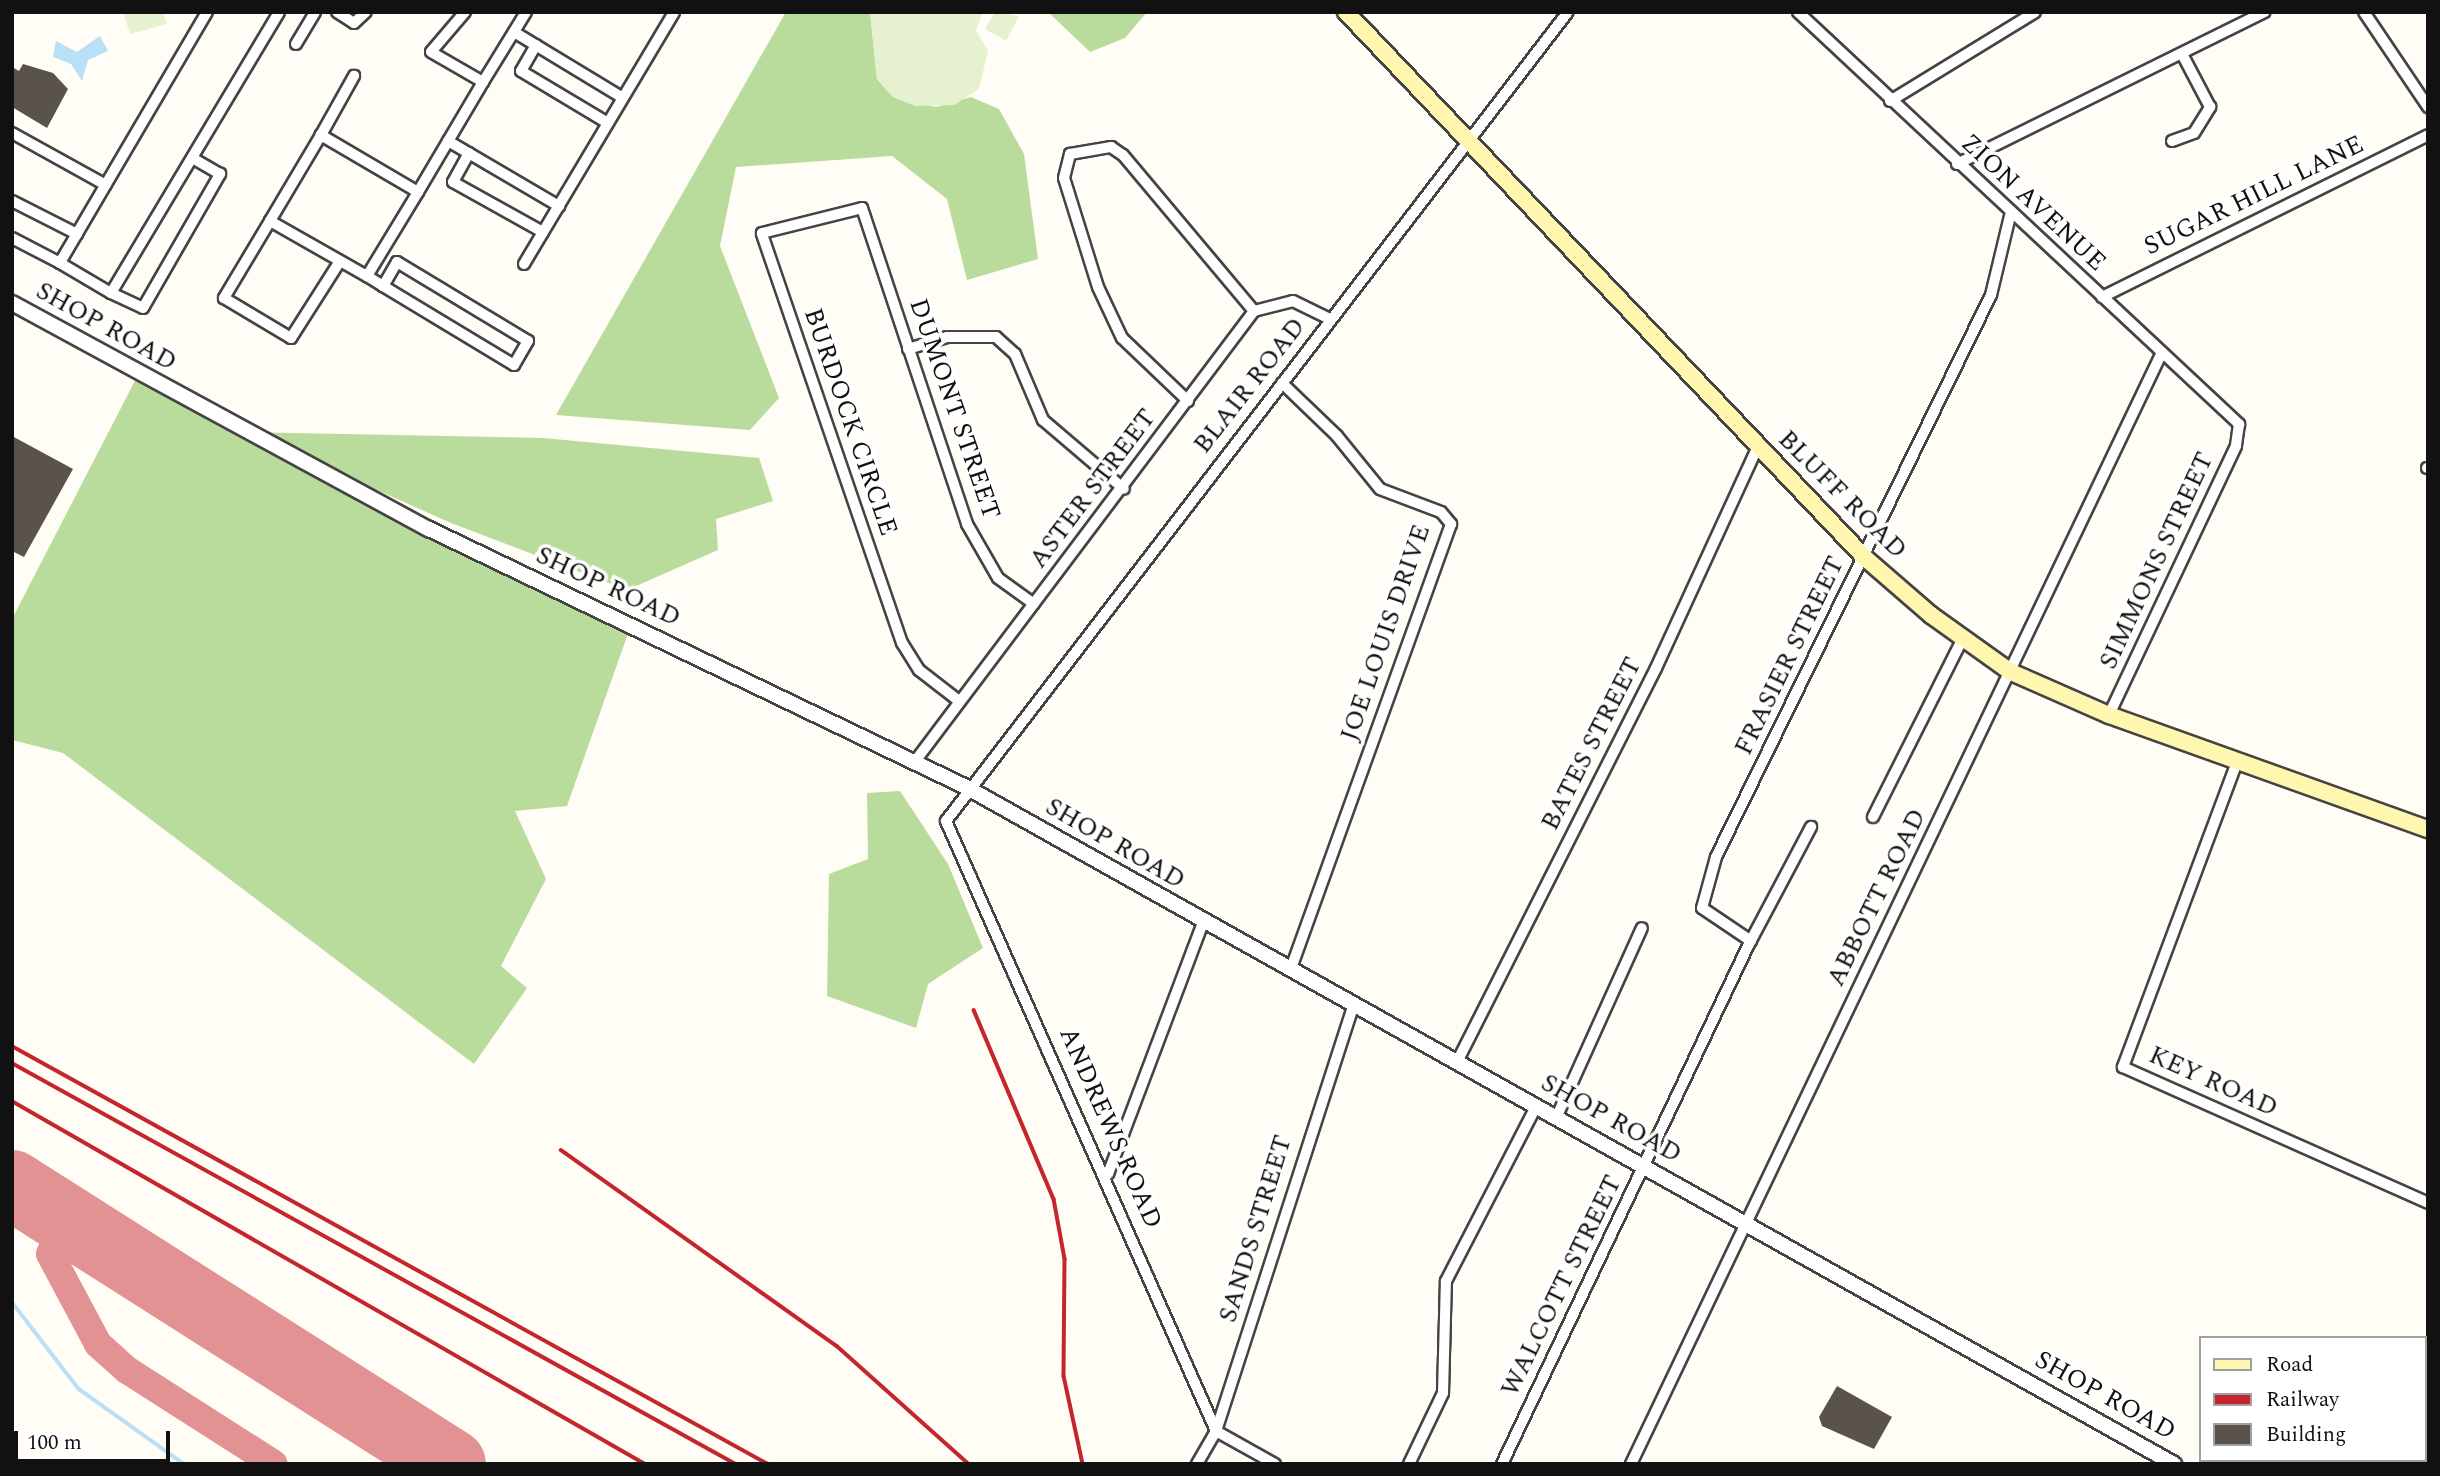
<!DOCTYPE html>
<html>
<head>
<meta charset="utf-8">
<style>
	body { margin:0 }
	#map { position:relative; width:2440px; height:1476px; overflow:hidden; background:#fffdf5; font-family:Spectral,serif }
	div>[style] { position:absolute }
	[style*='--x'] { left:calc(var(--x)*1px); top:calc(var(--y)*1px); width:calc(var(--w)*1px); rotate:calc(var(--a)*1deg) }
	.forest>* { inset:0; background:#b9dc9c }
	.pitch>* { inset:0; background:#e6f2cf }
	.water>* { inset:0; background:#b9e0f7 }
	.stream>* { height:3.5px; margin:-1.75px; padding:0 1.75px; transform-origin:1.75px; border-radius:1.75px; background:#b9e0f7 }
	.taxiway>* { height:28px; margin:-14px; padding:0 14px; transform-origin:14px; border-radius:14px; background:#e29292 }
	.runway>* { height:70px; margin:-35px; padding:0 35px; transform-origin:35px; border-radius:35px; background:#e29292 }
	.building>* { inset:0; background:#5a524d }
	.roads { filter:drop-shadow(2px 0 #444) drop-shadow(-2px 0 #444) drop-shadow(0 2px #444) drop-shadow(0 -2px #444) }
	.minor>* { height:10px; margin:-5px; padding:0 5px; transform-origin:5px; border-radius:5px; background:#fff }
	.tertiary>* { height:14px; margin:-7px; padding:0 7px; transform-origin:7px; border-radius:7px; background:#fff }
	.secondary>* { height:16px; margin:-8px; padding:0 8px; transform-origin:8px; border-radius:8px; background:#fff6b0 }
	.rail>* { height:3.5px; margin:-1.75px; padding:0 1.75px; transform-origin:1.75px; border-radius:1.75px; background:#c4262e }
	span { translate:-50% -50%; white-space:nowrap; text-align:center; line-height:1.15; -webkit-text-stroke:7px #fff; paint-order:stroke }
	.street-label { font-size:26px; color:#111 }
	.frame { position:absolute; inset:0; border:14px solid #111; pointer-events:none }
	.legend { position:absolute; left:2199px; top:1336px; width:228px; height:126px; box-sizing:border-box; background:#fff; border:2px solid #a0a0a0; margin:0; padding:9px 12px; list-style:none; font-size:21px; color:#111 }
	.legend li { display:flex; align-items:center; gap:14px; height:35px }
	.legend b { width:35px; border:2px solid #a0a0a0 }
	.scale { position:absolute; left:14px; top:1431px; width:156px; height:32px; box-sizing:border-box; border:4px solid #111; border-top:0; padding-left:9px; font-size:21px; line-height:24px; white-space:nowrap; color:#111; -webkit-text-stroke:5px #fff; paint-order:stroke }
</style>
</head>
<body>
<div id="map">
	<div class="forest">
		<i style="clip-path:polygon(786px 12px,870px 12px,877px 79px,893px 97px,936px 107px,971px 97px,999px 109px,1024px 154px,1038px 259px,967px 280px,947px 199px,892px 156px,736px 167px,720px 246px,779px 398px,750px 430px,556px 415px)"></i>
		<i style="clip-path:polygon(1048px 12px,1147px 12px,1125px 38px,1090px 52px)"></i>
		<i style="clip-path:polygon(139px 373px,246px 432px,543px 438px,759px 458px,773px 501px,716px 519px,718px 550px,627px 590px,451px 523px,260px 438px,631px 625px,567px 806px,515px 811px,546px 879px,501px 966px,527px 988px,474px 1064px,63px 753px,12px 740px,12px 619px)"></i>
		<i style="clip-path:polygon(900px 791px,948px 864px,983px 948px,928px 984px,916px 1028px,827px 996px,829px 874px,868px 859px,867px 793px)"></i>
	</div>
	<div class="pitch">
		<i style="clip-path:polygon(123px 12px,163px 12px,167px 24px,130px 34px)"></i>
		<i style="clip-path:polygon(870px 12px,983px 12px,976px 30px,988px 51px,979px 89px,954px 105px,915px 106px,893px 97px,877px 79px)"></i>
		<i style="clip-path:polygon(995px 12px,1019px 16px,1006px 41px,985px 29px)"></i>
	</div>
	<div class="water">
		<i style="clip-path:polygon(100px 36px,108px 51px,88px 60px,82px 81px,71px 64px,53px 57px,56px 41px,77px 52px)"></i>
	</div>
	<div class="stream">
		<i style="--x:12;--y:1302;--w:110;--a:52.4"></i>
		<i style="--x:79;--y:1389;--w:129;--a:35.5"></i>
	</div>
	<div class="taxiway">
		<i style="--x:65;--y:1219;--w:38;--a:113"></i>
		<i style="--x:50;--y:1254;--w:102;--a:61.9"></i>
		<i style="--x:98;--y:1344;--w:39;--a:42"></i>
		<i style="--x:127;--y:1370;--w:174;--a:32.6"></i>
		<i style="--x:409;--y:1464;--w:22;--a:-58"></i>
	</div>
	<div class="runway">
		<i style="--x:12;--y:1185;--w:520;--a:32.44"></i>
	</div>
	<div class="building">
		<i style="clip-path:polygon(23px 64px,53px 73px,68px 89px,47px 128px,12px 107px,12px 67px,19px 71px)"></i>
		<i style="clip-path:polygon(12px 436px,73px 469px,24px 557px,12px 551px)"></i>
		<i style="clip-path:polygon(1837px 1386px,1892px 1417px,1874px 1449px,1822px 1426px,1819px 1417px)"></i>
	</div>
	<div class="roads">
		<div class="minor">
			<i style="--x:207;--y:12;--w:291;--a:120.4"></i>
			<i style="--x:60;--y:263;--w:59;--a:30.5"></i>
			<i style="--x:111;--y:293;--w:327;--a:-59.1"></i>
			<i style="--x:337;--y:12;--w:20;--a:33"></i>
			<i style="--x:354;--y:23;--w:16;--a:-43"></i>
			<i style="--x:465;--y:12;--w:52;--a:130.4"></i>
			<i style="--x:431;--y:52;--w:60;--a:30"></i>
			<i style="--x:1798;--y:12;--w:604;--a:43.05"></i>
			<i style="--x:2239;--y:424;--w:22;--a:98"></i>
			<i style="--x:2236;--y:446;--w:297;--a:115.3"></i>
			<i style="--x:2364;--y:12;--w:115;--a:56"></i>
			<i style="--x:514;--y:32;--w:127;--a:31.2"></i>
			<i style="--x:296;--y:44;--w:37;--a:-59"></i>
			<i style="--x:536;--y:45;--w:30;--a:120"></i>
			<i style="--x:521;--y:71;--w:101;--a:30.9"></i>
			<i style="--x:1890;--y:101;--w:170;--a:-31.5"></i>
			<i style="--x:12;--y:133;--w:107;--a:29"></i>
			<i style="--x:321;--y:135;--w:68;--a:-60.8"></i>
			<i style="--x:448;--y:141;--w:129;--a:30.4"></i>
			<i style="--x:2172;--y:141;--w:23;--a:-20"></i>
			<i style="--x:2194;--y:133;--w:31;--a:-58"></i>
			<i style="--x:2210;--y:107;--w:60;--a:-117.8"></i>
			<i style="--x:469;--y:153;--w:33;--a:119"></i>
			<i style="--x:453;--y:182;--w:103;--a:29.1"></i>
			<i style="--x:1957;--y:164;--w:343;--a:-26.3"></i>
			<i style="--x:418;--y:192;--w:113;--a:-149.6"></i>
			<i style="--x:321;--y:135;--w:100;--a:120.7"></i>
			<i style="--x:270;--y:221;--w:112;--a:29.6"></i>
			<i style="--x:367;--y:276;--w:98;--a:-58.7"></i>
			<i style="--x:418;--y:192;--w:128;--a:-59.4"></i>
			<i style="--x:483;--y:82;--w:82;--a:-58.4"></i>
			<i style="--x:12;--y:201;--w:73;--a:26.9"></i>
			<i style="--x:270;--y:221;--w:90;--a:120.9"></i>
			<i style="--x:224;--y:298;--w:78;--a:30.8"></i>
			<i style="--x:291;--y:338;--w:91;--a:-57.5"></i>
			<i style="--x:12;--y:238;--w:54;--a:27.5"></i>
			<i style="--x:524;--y:264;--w:293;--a:-59.2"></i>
			<i style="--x:367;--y:276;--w:19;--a:32"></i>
			<i style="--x:383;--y:286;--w:153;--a:31.1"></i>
			<i style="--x:514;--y:365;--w:28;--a:-60"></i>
			<i style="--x:528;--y:341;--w:153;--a:-148.9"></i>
			<i style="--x:397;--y:262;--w:28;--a:120"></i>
			<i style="--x:111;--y:293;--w:35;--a:25"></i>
			<i style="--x:143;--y:308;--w:155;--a:-60.1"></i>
			<i style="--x:220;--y:174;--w:32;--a:-150"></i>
			<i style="--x:2102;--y:297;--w:364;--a:-26.4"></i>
			<i style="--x:908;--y:349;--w:41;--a:-17.1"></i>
			<i style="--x:947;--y:337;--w:49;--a:0"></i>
			<i style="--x:996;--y:337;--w:25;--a:42"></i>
			<i style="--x:1015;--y:354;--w:72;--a:67"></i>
			<i style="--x:1043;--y:420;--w:106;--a:40.4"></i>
			<i style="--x:1282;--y:383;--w:76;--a:43.9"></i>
			<i style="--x:1337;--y:436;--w:68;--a:50.9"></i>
			<i style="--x:1380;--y:489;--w:65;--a:20.7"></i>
			<i style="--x:1441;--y:512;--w:16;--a:50"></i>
			<i style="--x:1451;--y:524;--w:473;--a:109.8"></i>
			<i style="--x:1188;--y:401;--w:91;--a:-136.3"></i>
			<i style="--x:1122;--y:338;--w:56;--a:-115.2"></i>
			<i style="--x:1098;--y:287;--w:114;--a:-107.3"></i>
			<i style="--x:1064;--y:178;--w:25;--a:-76"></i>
			<i style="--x:1070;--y:154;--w:42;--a:-9.7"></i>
			<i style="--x:1111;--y:147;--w:14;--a:34"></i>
			<i style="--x:1123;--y:155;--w:204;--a:50"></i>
			<i style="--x:2427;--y:468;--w:1;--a:0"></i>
			<i style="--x:959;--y:701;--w:51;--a:-142.2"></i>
			<i style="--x:919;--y:670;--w:32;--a:-122"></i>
			<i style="--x:902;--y:643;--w:433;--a:-108.9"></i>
			<i style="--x:762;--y:233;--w:103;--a:-14"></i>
			<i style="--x:862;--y:208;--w:333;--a:71.6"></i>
			<i style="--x:967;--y:524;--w:62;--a:60.1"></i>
			<i style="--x:998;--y:578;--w:44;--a:35.8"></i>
			<i style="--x:916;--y:760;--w:562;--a:-53.03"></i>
			<i style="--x:1254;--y:311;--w:40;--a:-14.4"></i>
			<i style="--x:1293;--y:301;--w:41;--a:25.9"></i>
			<i style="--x:2237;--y:762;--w:326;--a:110.5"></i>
			<i style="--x:2123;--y:1067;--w:334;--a:24"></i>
			<i style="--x:1873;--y:817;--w:200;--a:-63.3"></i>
			<i style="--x:1751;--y:941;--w:59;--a:-146"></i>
			<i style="--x:1702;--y:908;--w:53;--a:-74.6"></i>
			<i style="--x:1716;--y:857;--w:626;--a:-63.93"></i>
			<i style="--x:1991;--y:295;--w:81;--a:-76.5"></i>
			<i style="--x:1458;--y:1060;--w:439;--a:-63.2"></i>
			<i style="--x:1656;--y:668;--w:244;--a:-65.3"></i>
			<i style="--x:1557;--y:1116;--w:206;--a:-65.7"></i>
			<i style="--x:1108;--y:1174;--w:268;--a:-69.3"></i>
			<i style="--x:1197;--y:1464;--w:38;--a:-60"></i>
			<i style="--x:1216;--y:1431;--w:447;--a:-72.1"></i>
			<i style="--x:1275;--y:1464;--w:68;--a:-150.8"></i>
			<i style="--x:1216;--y:1431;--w:667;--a:-113.88"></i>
			<i style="--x:946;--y:821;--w:1020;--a:-52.45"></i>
			<i style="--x:1409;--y:1464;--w:79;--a:-64.4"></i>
			<i style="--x:1443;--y:1393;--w:112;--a:-88.5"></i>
			<i style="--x:1446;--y:1281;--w:198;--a:-62.7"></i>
			<i style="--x:1502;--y:1464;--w:573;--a:-64.6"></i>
			<i style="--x:1748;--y:946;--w:135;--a:-62.1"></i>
			<i style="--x:1631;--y:1464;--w:1232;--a:-64.47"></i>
		</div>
		<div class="tertiary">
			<i style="--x:12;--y:303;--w:474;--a:28.5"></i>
			<i style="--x:429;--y:529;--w:596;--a:25.66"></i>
			<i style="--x:966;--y:787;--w:1385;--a:29.27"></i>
		</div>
		<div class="secondary">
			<i style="--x:1346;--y:12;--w:752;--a:46.45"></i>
			<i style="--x:1864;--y:557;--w:89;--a:40.9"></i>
			<i style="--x:1931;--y:615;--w:98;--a:35.5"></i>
			<i style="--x:2011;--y:672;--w:107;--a:23.7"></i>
			<i style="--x:2109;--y:715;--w:339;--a:19.7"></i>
		</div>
	</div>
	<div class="rail">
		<i style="--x:974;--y:1010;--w:205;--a:67.1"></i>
		<i style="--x:1054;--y:1199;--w:61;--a:79.6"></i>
		<i style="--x:1065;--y:1259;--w:117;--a:90.5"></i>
		<i style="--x:1064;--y:1376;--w:90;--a:77.8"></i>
		<i style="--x:12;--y:1046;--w:864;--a:28.94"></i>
		<i style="--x:12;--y:1063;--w:828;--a:28.98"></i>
		<i style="--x:12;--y:1101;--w:730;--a:29.83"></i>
		<i style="--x:561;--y:1150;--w:339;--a:35.4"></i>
		<i style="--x:837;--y:1346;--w:177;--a:41.8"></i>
	</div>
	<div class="street-label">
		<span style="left:2254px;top:196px;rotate:-26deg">SUGAR HILL LANE</span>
		<span style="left:2033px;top:203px;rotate:43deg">ZION AVENUE</span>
		<span style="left:106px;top:327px;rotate:29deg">SHOP ROAD</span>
		<span style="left:1250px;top:386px;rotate:-52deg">BLAIR ROAD</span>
		<span style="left:954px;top:409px;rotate:71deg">DUMONT STREET</span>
		<span style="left:850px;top:422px;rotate:71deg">BURDOCK CIRCLE</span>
		<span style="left:1093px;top:489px;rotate:-53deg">ASTER STREET</span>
		<span style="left:1842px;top:495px;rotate:45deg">BLUFF ROAD</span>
		<span style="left:2157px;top:561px;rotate:-65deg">SIMMONS STREET</span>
		<span style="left:608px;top:587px;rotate:25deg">SHOP ROAD</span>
		<span style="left:1386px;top:633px;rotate:-71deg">JOE LOUIS DRIVE</span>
		<span style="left:1790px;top:656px;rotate:-64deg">FRASIER STREET</span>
		<span style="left:1592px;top:744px;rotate:-63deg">BATES STREET</span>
		<span style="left:1115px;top:844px;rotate:30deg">SHOP ROAD</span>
		<span style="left:1877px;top:898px;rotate:-64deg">ABBOTT ROAD</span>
		<span style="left:2213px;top:1082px;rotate:24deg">KEY ROAD</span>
		<span style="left:1611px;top:1119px;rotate:29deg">SHOP ROAD</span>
		<span style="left:1110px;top:1128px;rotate:66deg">ANDREWS ROAD</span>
		<span style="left:1256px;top:1229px;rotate:-73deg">SANDS STREET</span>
		<span style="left:1562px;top:1286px;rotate:-64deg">WALCOTT STREET</span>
		<span style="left:2105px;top:1396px;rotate:29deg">SHOP ROAD</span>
	</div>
	<div class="frame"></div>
	<ul class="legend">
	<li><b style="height:9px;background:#fff6b0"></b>Road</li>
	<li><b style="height:9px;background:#c4262e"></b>Railway</li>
	<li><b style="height:19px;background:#5a524d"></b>Building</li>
	</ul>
	<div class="scale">100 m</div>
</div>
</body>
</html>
